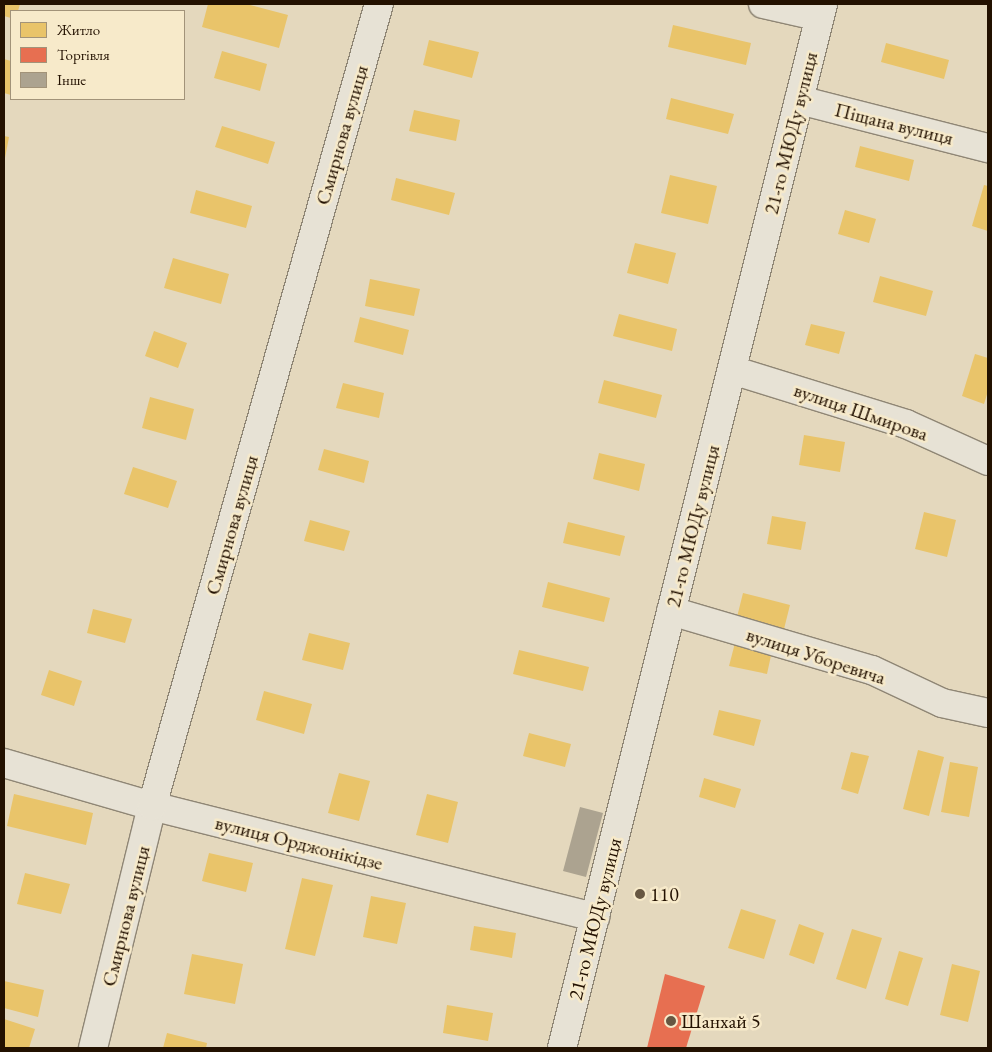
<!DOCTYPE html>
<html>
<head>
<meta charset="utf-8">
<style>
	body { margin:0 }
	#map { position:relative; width:992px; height:1052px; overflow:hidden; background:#e4d8bd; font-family:"EB Garamond",serif }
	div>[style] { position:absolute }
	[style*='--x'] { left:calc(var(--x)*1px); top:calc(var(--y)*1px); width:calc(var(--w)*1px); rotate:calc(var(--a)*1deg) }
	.homes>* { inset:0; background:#e9c46a }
	.shops>* { inset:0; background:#e76f51 }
	.building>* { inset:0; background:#aca390 }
	.roads { filter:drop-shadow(1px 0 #8f8675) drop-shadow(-1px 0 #8f8675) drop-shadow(0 1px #8f8675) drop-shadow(0 -1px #8f8675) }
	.street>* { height:28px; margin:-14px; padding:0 14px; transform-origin:14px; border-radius:14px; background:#e7e2d5 }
	.secondary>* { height:28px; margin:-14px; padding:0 14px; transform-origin:14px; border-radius:14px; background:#e7e2d5 }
	.dots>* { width:14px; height:14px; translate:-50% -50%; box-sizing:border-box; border:2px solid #f7eaca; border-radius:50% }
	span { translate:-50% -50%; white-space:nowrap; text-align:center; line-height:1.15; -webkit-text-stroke:5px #f7eaca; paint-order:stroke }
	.street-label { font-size:20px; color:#231100 }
	.poi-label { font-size:20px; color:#231100 }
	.left { translate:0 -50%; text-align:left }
	.frame { position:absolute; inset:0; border:5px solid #231100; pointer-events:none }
	.legend { position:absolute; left:10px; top:10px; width:175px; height:90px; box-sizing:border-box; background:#f7eaca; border:1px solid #a29379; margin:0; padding:6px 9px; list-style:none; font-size:15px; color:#231100 }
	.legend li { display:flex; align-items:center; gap:10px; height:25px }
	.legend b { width:25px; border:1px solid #a29379 }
</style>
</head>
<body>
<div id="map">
	<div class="homes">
		<i style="clip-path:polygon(4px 4px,20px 4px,18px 11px,11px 11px,11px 18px,4px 16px)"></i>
		<i style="clip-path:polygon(208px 4px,246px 4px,288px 15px,279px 48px,202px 27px)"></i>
		<i style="clip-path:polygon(673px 25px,751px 43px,746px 65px,668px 47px)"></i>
		<i style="clip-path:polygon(429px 40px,479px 52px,472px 78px,423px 65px)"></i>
		<i style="clip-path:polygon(886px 43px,949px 60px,944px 79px,881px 62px)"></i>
		<i style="clip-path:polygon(222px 51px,267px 64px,260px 91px,214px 78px)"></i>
		<i style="clip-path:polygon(4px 59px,11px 61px,11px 95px,4px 93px)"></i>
		<i style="clip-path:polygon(671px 98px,734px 114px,728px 134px,666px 119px)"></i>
		<i style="clip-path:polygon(414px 110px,460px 120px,456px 141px,409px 131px)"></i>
		<i style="clip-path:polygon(222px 126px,275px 142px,268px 164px,215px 147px)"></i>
		<i style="clip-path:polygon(4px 136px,9px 137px,5px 158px,4px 158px)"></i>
		<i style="clip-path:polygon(860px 146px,914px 160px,909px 181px,855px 167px)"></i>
		<i style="clip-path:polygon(670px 175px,717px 186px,708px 224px,661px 213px)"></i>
		<i style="clip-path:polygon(396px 178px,455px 193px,449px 215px,391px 200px)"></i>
		<i style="clip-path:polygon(984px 185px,988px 186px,988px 231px,972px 226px)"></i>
		<i style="clip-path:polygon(196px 190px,252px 206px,246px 228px,190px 213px)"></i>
		<i style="clip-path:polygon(845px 210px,876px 219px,869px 243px,838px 234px)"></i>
		<i style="clip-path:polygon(635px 243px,676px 253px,668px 284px,627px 273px)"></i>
		<i style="clip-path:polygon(173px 258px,229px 274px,221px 304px,164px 288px)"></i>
		<i style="clip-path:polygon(880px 276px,933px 291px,926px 316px,873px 302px)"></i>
		<i style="clip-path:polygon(370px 279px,420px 289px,414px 316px,365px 306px)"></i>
		<i style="clip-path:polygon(619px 314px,677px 329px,672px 351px,613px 336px)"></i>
		<i style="clip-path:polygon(360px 317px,409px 330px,403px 355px,354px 342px)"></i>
		<i style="clip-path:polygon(811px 324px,845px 332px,839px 354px,805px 345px)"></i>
		<i style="clip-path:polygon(154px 331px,187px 343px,178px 368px,145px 356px)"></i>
		<i style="clip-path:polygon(975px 354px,988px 358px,988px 391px,984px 404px,962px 396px)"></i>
		<i style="clip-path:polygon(604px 380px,662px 395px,656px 418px,598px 403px)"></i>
		<i style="clip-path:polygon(343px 383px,384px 393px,379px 418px,336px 408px)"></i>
		<i style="clip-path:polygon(150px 397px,194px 409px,186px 440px,142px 428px)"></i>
		<i style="clip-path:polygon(804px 435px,845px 442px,840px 472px,799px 465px)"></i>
		<i style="clip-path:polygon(324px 449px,369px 461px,364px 483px,318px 470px)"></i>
		<i style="clip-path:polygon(599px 453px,645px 464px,639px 491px,593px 479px)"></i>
		<i style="clip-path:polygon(133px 467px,177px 481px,168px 508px,124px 494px)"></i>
		<i style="clip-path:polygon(924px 512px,956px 520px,947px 557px,915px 549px)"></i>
		<i style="clip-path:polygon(772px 516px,806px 522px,801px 550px,767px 544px)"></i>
		<i style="clip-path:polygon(310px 520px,350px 531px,344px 551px,304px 541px)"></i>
		<i style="clip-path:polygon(568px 522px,625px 536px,620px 556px,563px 543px)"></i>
		<i style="clip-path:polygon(548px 582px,610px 598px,604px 622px,542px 607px)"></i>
		<i style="clip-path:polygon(743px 593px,790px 605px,784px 629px,737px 617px)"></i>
		<i style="clip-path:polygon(93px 609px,132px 619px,125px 643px,87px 633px)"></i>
		<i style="clip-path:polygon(309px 633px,350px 643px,343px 670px,302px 660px)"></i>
		<i style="clip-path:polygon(735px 643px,772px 651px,767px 674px,729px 666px)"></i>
		<i style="clip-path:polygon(519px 650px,589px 667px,583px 691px,513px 674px)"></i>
		<i style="clip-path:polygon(49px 670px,82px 681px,74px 706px,41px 695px)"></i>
		<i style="clip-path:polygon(264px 691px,312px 704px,304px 734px,256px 720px)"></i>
		<i style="clip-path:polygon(719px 710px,761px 720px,754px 746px,713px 735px)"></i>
		<i style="clip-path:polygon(529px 733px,571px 744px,565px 767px,523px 756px)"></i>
		<i style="clip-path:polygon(918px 750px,944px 757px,929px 816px,903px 809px)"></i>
		<i style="clip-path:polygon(851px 752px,869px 756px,858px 794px,841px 789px)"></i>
		<i style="clip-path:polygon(950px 762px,978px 767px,969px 817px,941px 812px)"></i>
		<i style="clip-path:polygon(339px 773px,370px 781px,359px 821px,328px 813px)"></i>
		<i style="clip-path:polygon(704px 778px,741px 789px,735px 808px,699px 797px)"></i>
		<i style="clip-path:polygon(14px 794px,93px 813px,86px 845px,7px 826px)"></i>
		<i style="clip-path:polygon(427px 794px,458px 802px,448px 843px,416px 835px)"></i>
		<i style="clip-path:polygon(209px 853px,253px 863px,246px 892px,202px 881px)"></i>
		<i style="clip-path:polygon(25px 873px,70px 884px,61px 914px,17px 904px)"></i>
		<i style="clip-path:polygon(302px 878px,333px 885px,315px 956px,285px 949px)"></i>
		<i style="clip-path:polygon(371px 896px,406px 903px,397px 944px,363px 937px)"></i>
		<i style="clip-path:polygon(741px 909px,776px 920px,764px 959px,728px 948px)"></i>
		<i style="clip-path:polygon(799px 924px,824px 933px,814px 964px,789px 955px)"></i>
		<i style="clip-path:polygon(474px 926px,516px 933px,512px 958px,470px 950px)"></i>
		<i style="clip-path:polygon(852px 929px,882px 938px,866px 989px,836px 979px)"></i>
		<i style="clip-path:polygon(899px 951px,923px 958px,908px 1006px,885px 999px)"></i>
		<i style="clip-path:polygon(192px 954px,243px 964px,235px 1004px,184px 994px)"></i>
		<i style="clip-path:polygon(952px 964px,980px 971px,968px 1022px,940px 1015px)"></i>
		<i style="clip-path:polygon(4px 981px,44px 990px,38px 1017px,4px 1008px)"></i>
		<i style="clip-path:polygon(447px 1005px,493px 1013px,488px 1041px,443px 1033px)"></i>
		<i style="clip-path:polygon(4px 1019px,35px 1029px,29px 1048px,4px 1048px)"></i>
		<i style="clip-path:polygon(167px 1033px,207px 1043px,206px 1048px,163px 1048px)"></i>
	</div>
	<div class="shops">
		<i style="clip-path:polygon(665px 974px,705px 986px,686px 1048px,647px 1048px)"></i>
	</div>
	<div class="building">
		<i style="clip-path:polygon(580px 807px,603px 813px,586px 877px,563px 871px)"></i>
	</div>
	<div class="roads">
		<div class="street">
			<i style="--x:763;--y:4;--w:58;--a:12.8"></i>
			<i style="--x:799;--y:100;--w:195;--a:14.3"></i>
			<i style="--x:732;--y:370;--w:182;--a:17.2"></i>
			<i style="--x:906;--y:424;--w:90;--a:24.3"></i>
			<i style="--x:671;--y:611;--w:209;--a:16.4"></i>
			<i style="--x:872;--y:670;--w:77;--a:25.2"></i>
			<i style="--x:942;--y:703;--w:47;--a:12.3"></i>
			<i style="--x:4;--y:763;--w:154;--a:16.2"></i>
			<i style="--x:152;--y:806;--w:457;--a:14.1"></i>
			<i style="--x:93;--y:1048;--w:249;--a:-76.3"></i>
			<i style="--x:152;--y:806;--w:834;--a:-74.2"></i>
		</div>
		<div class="secondary">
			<i style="--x:562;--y:1048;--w:1076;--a:-75.96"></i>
		</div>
	</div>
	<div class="dots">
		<i style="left:640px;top:894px;background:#675742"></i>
		<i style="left:671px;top:1021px;background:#675742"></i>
	</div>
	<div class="street-label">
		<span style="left:894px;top:124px;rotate:14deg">Піщана вулиця</span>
		<span style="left:791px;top:133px;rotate:-76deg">21-го МЮДу вулиця</span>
		<span style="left:342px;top:135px;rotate:-74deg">Смирнова вулиця</span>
		<span style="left:861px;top:412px;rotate:19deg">вулиця Шмирова</span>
		<span style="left:232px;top:525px;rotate:-74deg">Смирнова вулиця</span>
		<span style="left:693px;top:526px;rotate:-76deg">21-го МЮДу вулиця</span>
		<span style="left:816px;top:656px;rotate:18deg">вулиця Уборевича</span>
		<span style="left:299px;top:843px;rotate:14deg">вулиця Орджонікідзе</span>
		<span style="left:126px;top:916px;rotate:-76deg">Смирнова вулиця</span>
		<span style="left:595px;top:919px;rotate:-76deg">21-го МЮДу вулиця</span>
	</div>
	<div class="poi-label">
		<span class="left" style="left:650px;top:894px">110</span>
		<span class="left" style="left:681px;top:1021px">Шанхай 5</span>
	</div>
	<div class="frame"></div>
	<ul class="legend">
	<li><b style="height:14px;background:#e9c46a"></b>Житло</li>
	<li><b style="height:14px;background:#e76f51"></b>Торгівля</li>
	<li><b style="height:14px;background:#aca390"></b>Інше</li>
	</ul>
</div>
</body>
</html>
